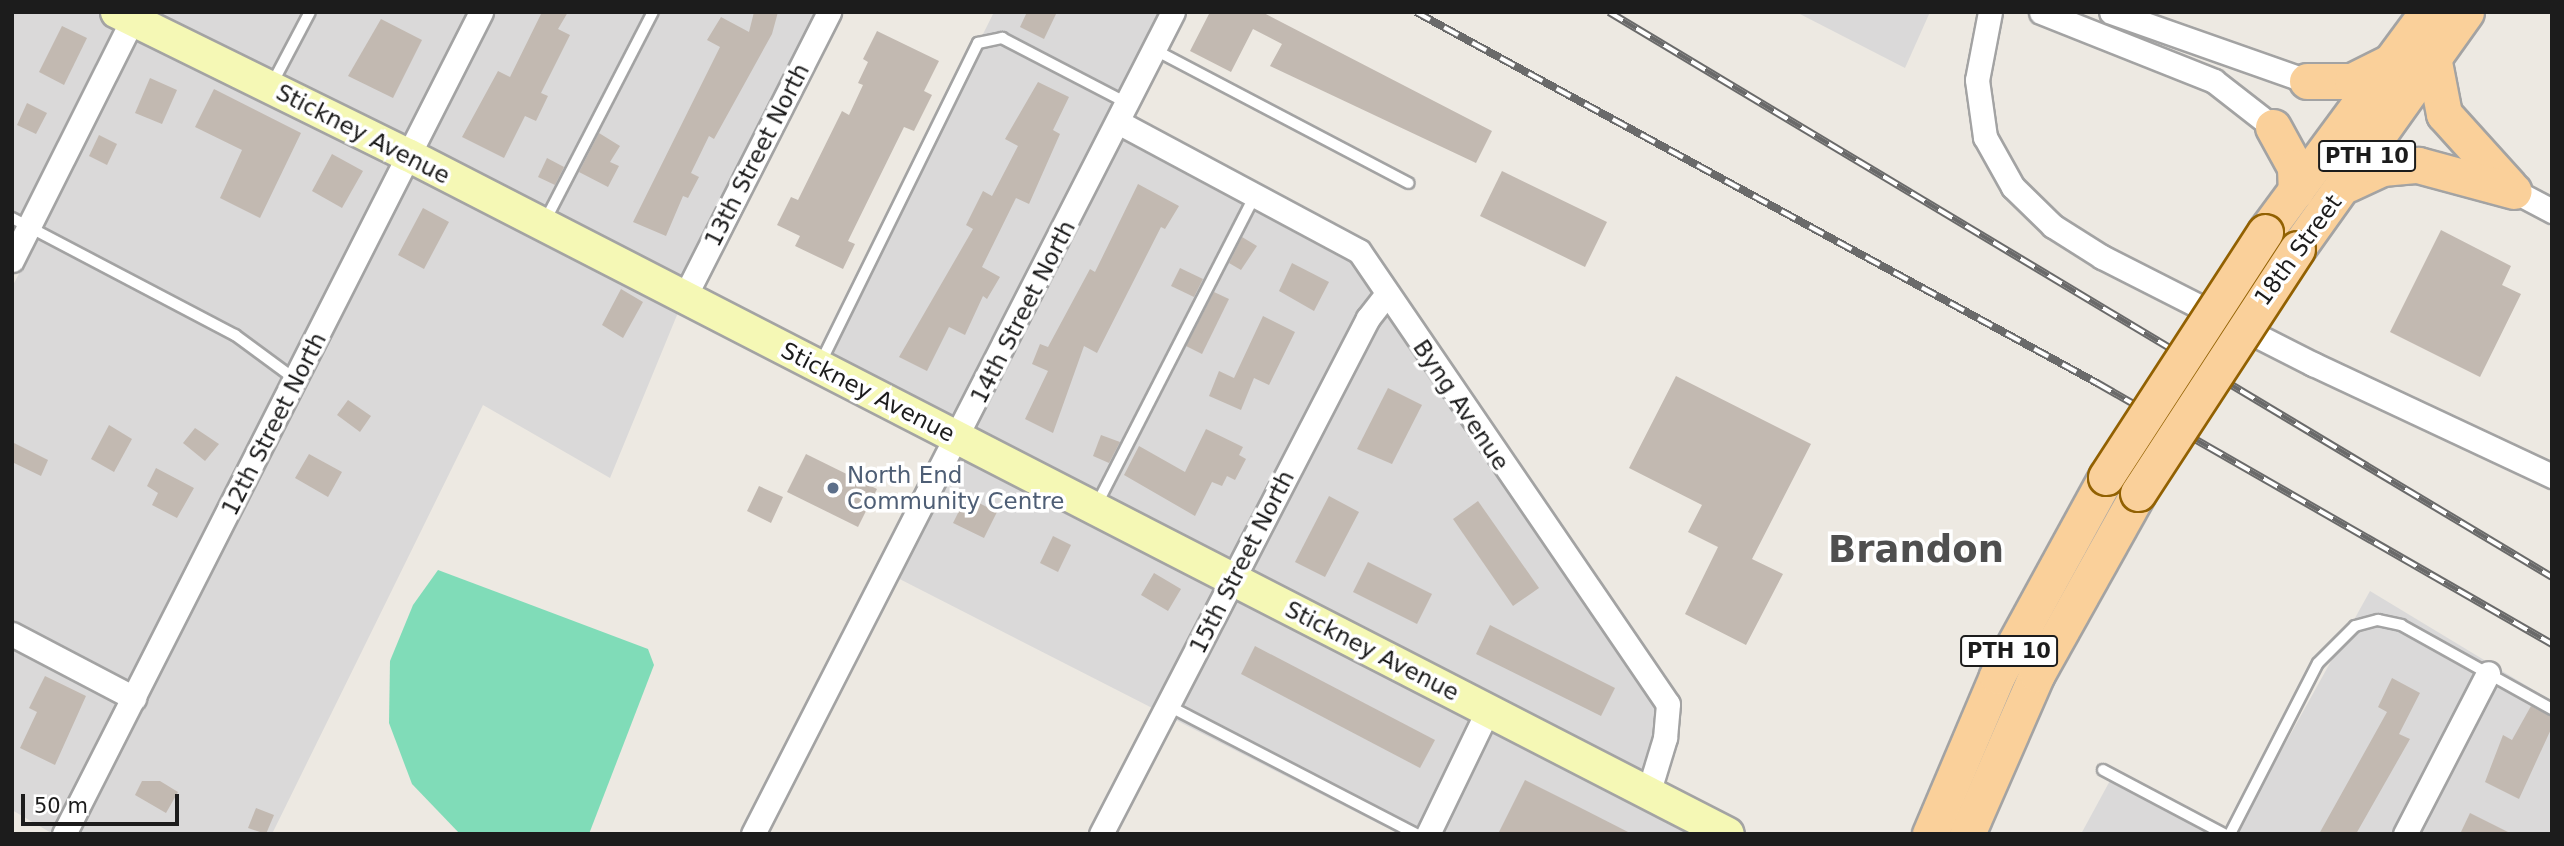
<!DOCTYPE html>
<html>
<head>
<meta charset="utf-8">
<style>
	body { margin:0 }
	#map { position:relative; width:2564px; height:846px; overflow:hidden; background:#ede9e2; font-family:"DejaVu Sans",sans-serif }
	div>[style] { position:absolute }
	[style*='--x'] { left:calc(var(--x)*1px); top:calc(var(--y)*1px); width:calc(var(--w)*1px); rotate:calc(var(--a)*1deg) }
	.residential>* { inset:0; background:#dad9d9 }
	.pitch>* { inset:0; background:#80dcb8 }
	.building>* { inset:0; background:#c2b9b1 }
	.roads { filter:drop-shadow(2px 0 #a3a3a3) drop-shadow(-2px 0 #a3a3a3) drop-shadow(0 2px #a3a3a3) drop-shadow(0 -2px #a3a3a3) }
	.lane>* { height:10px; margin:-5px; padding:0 5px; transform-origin:5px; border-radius:5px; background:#fff }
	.street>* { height:23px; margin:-11.5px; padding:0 11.5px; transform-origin:11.5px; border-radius:11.5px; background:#fff }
	.secondary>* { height:32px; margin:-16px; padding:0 16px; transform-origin:16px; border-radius:16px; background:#f5f8b5 }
	.primary>* { height:35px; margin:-17.5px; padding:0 17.5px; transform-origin:17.5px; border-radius:17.5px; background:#fad09a }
	.rail>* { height:8px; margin-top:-4px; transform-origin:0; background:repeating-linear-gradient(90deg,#fff 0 16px,#6a6a6a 0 32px); box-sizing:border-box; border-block:2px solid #6a6a6a }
	.bridges { filter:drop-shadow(2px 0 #926102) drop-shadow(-2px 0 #926102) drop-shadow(0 2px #926102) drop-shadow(0 -2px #926102) }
	.primary-bridge>* { height:35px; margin:-17.5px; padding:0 17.5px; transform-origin:17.5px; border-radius:17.5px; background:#fad09a }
	.dots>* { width:19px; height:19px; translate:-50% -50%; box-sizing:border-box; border:4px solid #fff; border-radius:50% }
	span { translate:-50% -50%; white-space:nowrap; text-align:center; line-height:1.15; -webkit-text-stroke:7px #fff; paint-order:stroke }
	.shield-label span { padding:2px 5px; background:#fff; border:2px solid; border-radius:5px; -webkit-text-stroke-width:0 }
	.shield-label { font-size:21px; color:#1c1c1c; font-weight:700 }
	.street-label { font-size:23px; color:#1c1c1c }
	.service-label { font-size:23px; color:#4e5e75 }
	.left { translate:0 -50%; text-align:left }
	.town-label { font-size:37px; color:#4f4f4f; font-weight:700 }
	.frame { position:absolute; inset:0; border:14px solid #1c1c1c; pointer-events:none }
	.scale { position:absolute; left:21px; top:794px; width:158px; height:32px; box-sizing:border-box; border:4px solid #1c1c1c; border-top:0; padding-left:9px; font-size:21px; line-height:24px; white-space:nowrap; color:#1c1c1c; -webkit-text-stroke:5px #fff; paint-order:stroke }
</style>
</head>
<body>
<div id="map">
	<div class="residential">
		<i style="clip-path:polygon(12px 12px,829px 12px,684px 298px,610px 478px,483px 405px,272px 834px,53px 834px,12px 810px,12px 287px,22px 268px,12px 263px)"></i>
		<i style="clip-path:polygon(994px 12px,1173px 12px,1120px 123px,1359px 251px,1668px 704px,1649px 794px,1728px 834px,1399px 834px,882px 570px,945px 450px,811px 380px)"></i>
		<i style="clip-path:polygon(1796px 12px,1930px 12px,1905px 68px)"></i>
		<i style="clip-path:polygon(2370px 591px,2552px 701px,2552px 834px,2235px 834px)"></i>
		<i style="clip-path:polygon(2112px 777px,2225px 834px,2081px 834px)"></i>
	</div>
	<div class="pitch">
		<i style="clip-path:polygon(438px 570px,648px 649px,654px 665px,589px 834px,460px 834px,412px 784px,389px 723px,390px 661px,413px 605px)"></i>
	</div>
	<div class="building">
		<i style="clip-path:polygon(542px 12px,568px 12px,558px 29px,570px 35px,541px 93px,548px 96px,536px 121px,525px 116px,504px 158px,462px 137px,498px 71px,510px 77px)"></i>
		<i style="clip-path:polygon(754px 12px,778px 12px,772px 34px,714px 139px,709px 136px,691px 173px,699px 177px,688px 198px,683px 196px,666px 236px,633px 222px,720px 47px,707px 40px,721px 17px,749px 32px)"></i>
		<i style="clip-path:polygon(1027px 12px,1057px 12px,1044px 39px,1020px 27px)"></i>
		<i style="clip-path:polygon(1210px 12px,1262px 12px,1492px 131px,1476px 163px,1270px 66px,1282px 44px,1253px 29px,1231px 72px,1190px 51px)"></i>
		<i style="clip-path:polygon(381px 19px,422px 40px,393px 98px,348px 76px)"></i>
		<i style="clip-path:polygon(62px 26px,87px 38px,64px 85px,39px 72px)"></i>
		<i style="clip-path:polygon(877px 31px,939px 61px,924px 91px,932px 95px,914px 131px,904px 127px,848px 241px,855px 244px,843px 269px,795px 246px,800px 236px,777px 225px,791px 197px,798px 200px,842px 111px,849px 115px,863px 85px,858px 83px,868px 62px,863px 59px)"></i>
		<i style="clip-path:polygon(150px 78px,177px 90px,162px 124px,135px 113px)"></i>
		<i style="clip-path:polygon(1038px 82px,1069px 97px,1053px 130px,1060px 134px,1029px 204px,1016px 198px,982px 267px,1000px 277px,987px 299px,983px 296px,965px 335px,949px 327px,927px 371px,899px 357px,973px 229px,966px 225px,983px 191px,992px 196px,1018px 146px,1005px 139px)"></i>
		<i style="clip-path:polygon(214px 89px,301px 133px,260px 218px,220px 198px,242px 150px,195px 127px)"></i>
		<i style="clip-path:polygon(27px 103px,47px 113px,36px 134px,17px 125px)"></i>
		<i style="clip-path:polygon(599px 133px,620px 146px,610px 162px,619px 166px,608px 187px,579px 172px)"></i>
		<i style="clip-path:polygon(99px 135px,117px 144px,107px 165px,89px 156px)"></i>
		<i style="clip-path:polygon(332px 154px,363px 171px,342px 208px,312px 191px)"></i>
		<i style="clip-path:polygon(547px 158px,564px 167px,555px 185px,538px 177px)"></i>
		<i style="clip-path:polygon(1502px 171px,1607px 222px,1585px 267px,1480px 216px)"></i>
		<i style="clip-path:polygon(1138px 184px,1179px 206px,1165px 229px,1161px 227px,1097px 353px,1084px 346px,1053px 433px,1025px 419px,1048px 371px,1032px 364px,1040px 344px,1048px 347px,1090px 269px,1095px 272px)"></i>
		<i style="clip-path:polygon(423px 208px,449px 222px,424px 269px,398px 255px)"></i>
		<i style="clip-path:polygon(2441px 230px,2511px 266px,2502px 285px,2521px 294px,2480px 377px,2390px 332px)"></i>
		<i style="clip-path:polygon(1242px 237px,1257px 246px,1241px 270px,1229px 263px)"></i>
		<i style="clip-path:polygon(1292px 263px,1329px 282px,1314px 311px,1279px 291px)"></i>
		<i style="clip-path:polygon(1180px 268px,1203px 279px,1194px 297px,1171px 286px)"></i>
		<i style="clip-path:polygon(621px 289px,643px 302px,623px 338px,602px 325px)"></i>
		<i style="clip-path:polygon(1214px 292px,1229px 299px,1202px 354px,1186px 346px)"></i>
		<i style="clip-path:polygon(1263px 316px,1295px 332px,1269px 385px,1254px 378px,1241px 410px,1209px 396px,1219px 371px,1234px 378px)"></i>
		<i style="clip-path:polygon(1676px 376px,1811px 444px,1752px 559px,1783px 574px,1746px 645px,1685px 614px,1718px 547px,1688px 532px,1702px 505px,1629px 468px)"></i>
		<i style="clip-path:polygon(1388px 388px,1422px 405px,1392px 464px,1357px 449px)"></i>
		<i style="clip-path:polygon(348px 400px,371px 416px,360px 432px,337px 415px)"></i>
		<i style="clip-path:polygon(109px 425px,132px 439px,114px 472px,91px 459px)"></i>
		<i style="clip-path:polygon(195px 428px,219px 444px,205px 461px,183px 443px)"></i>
		<i style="clip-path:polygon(1206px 429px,1243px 447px,1239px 455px,1246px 459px,1235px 480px,1227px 476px,1222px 486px,1212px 482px,1195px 516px,1124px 475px,1139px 446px,1185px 472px)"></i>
		<i style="clip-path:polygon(1101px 435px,1120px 442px,1109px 463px,1093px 456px)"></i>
		<i style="clip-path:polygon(12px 442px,48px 460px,41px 476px,12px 462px)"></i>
		<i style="clip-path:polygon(309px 454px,342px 472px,328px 497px,295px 478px)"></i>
		<i style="clip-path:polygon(806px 454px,877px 489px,858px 527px,787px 492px)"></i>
		<i style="clip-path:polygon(156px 468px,194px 488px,177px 518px,152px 505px,158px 493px,147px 486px)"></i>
		<i style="clip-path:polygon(759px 486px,783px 497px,771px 523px,747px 511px)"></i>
		<i style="clip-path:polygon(1329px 496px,1359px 512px,1325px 577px,1295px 562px)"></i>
		<i style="clip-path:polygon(1478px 501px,1539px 588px,1513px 606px,1453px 519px)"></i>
		<i style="clip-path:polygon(977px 502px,997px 512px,984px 538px,953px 523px,962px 505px,973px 511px)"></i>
		<i style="clip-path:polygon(1053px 536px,1071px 545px,1058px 572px,1040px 563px)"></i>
		<i style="clip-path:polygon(1368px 562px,1432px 594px,1417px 624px,1353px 592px)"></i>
		<i style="clip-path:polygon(1154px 573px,1181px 589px,1168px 611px,1141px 595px)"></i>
		<i style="clip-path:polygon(1490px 625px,1615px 688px,1601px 716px,1476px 654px)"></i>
		<i style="clip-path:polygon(1255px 646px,1435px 740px,1420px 768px,1241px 674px)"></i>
		<i style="clip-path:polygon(45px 676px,86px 696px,55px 765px,20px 748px,37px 712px,29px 708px)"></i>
		<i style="clip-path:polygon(2392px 678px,2420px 693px,2399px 734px,2410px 739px,2356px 834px,2319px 834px,2387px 712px,2378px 707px)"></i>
		<i style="clip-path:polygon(2531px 706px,2552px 717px,2552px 727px,2519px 799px,2485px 782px,2503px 735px,2512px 740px)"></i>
		<i style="clip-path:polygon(1525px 780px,1581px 808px,1632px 834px,1498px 834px)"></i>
		<i style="clip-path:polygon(142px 781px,160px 781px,178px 792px,166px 813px,135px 795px)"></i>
		<i style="clip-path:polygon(256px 808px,274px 815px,266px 834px,248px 828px)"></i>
		<i style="clip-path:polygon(2470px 813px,2512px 834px,2460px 834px)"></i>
	</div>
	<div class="roads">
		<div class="lane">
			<i style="--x:1157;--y:51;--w:284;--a:27.7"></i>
			<i style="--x:272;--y:84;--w:81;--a:-62.2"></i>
			<i style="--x:12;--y:218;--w:252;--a:27.7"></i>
			<i style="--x:235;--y:335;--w:76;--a:36.4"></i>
			<i style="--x:545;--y:221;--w:235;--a:-62.7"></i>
			<i style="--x:820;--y:364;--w:358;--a:-63.8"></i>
			<i style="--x:978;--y:43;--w:25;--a:-12"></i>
			<i style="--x:1002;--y:38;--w:141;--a:27.5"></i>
			<i style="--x:1097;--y:504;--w:347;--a:-62.9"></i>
			<i style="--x:1169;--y:706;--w:278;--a:27.4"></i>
			<i style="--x:2103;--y:770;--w:137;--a:27.9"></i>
			<i style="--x:2230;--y:834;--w:192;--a:-62.8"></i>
			<i style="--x:2318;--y:663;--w:52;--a:-45"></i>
			<i style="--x:2355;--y:626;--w:24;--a:-15"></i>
			<i style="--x:2378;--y:620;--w:24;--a:12"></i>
			<i style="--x:2401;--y:625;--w:173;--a:29.1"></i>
		</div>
		<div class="street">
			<i style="--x:1990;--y:12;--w:69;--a:100.8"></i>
			<i style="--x:1977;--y:80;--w:58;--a:82"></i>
			<i style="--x:1985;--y:137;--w:57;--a:60.8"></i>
			<i style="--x:2013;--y:187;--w:56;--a:44.3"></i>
			<i style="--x:2053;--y:226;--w:58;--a:32.3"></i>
			<i style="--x:2102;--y:257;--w:237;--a:26.9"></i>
			<i style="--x:2313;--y:364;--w:264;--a:25.1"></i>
			<i style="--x:2041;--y:12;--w:186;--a:21.7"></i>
			<i style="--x:2214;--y:81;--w:75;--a:37.9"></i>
			<i style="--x:2111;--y:12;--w:208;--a:19.4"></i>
			<i style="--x:1120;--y:123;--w:271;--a:28.2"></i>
			<i style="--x:1359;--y:251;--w:548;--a:55.7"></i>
			<i style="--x:1668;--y:704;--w:34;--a:95"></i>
			<i style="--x:1665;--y:738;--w:59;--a:106.9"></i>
			<i style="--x:2514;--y:191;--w:43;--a:27.8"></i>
			<i style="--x:12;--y:260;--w:277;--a:-63.4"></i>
			<i style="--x:684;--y:298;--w:321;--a:-63.1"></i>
			<i style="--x:12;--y:634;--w:138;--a:27.7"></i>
			<i style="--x:64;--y:834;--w:922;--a:-63.1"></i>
			<i style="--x:753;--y:834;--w:923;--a:-62.94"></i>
			<i style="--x:1101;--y:834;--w:581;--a:-62.64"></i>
			<i style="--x:1368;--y:318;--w:31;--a:-52"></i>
			<i style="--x:1428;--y:834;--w:138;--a:-64.2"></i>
			<i style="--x:2405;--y:834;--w:181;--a:-62.7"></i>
		</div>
		<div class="secondary">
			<i style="--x:117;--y:12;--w:324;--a:26.2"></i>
			<i style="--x:408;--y:155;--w:1484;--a:27.22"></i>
		</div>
		<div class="primary">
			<i style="--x:2434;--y:62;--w:53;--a:79.1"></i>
			<i style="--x:2444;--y:114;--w:97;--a:47.9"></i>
			<i style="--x:2307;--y:81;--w:45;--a:0"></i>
			<i style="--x:2352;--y:81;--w:42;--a:-26.6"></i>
			<i style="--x:2273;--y:127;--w:46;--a:61.2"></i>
			<i style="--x:2295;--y:167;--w:24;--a:88"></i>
			<i style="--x:2348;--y:184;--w:38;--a:-25"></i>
			<i style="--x:2382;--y:168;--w:36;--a:-5"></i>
			<i style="--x:2418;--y:165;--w:99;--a:15.2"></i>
			<i style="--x:2265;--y:232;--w:273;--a:-53.6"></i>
			<i style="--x:2297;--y:249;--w:291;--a:-54.5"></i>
			<i style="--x:1930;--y:834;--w:172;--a:-67"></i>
			<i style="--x:1997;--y:676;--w:227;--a:-61.3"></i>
			<i style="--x:1967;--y:834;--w:175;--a:-66.4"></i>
			<i style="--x:2037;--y:674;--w:207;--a:-60.8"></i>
		</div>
	</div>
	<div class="rail">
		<i style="--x:1416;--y:12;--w:776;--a:28.58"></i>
		<i style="--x:2097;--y:383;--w:525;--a:29.84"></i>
		<i style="--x:1609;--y:12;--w:1099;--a:30.93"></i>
	</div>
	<div class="bridges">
		<div class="primary-bridge">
			<i style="--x:2106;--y:477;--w:292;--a:-57"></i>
			<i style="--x:2138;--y:493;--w:291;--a:-56.9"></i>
		</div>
	</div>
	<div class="dots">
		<i style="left:833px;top:488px;background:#5c6f8a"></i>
	</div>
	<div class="shield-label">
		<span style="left:2367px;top:156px">PTH 10</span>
		<span style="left:2009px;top:651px">PTH 10</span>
	</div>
	<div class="street-label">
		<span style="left:363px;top:134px;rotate:27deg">Stickney Avenue</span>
		<span style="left:757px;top:155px;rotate:-63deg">13th Street North</span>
		<span style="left:2298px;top:250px;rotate:-54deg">18th Street</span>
		<span style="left:1023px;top:312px;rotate:-63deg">14th Street North</span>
		<span style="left:868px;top:392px;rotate:27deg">Stickney Avenue</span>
		<span style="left:1461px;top:405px;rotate:56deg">Byng Avenue</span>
		<span style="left:274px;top:424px;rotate:-63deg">12th Street North</span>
		<span style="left:1242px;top:562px;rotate:-63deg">15th Street North</span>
		<span style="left:1372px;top:651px;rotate:27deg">Stickney Avenue</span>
	</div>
	<div class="service-label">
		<span class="left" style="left:847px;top:488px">North End<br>Community Centre</span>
	</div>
	<div class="town-label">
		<span style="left:1916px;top:550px">Brandon</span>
	</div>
	<div class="frame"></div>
	<div class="scale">50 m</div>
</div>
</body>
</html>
